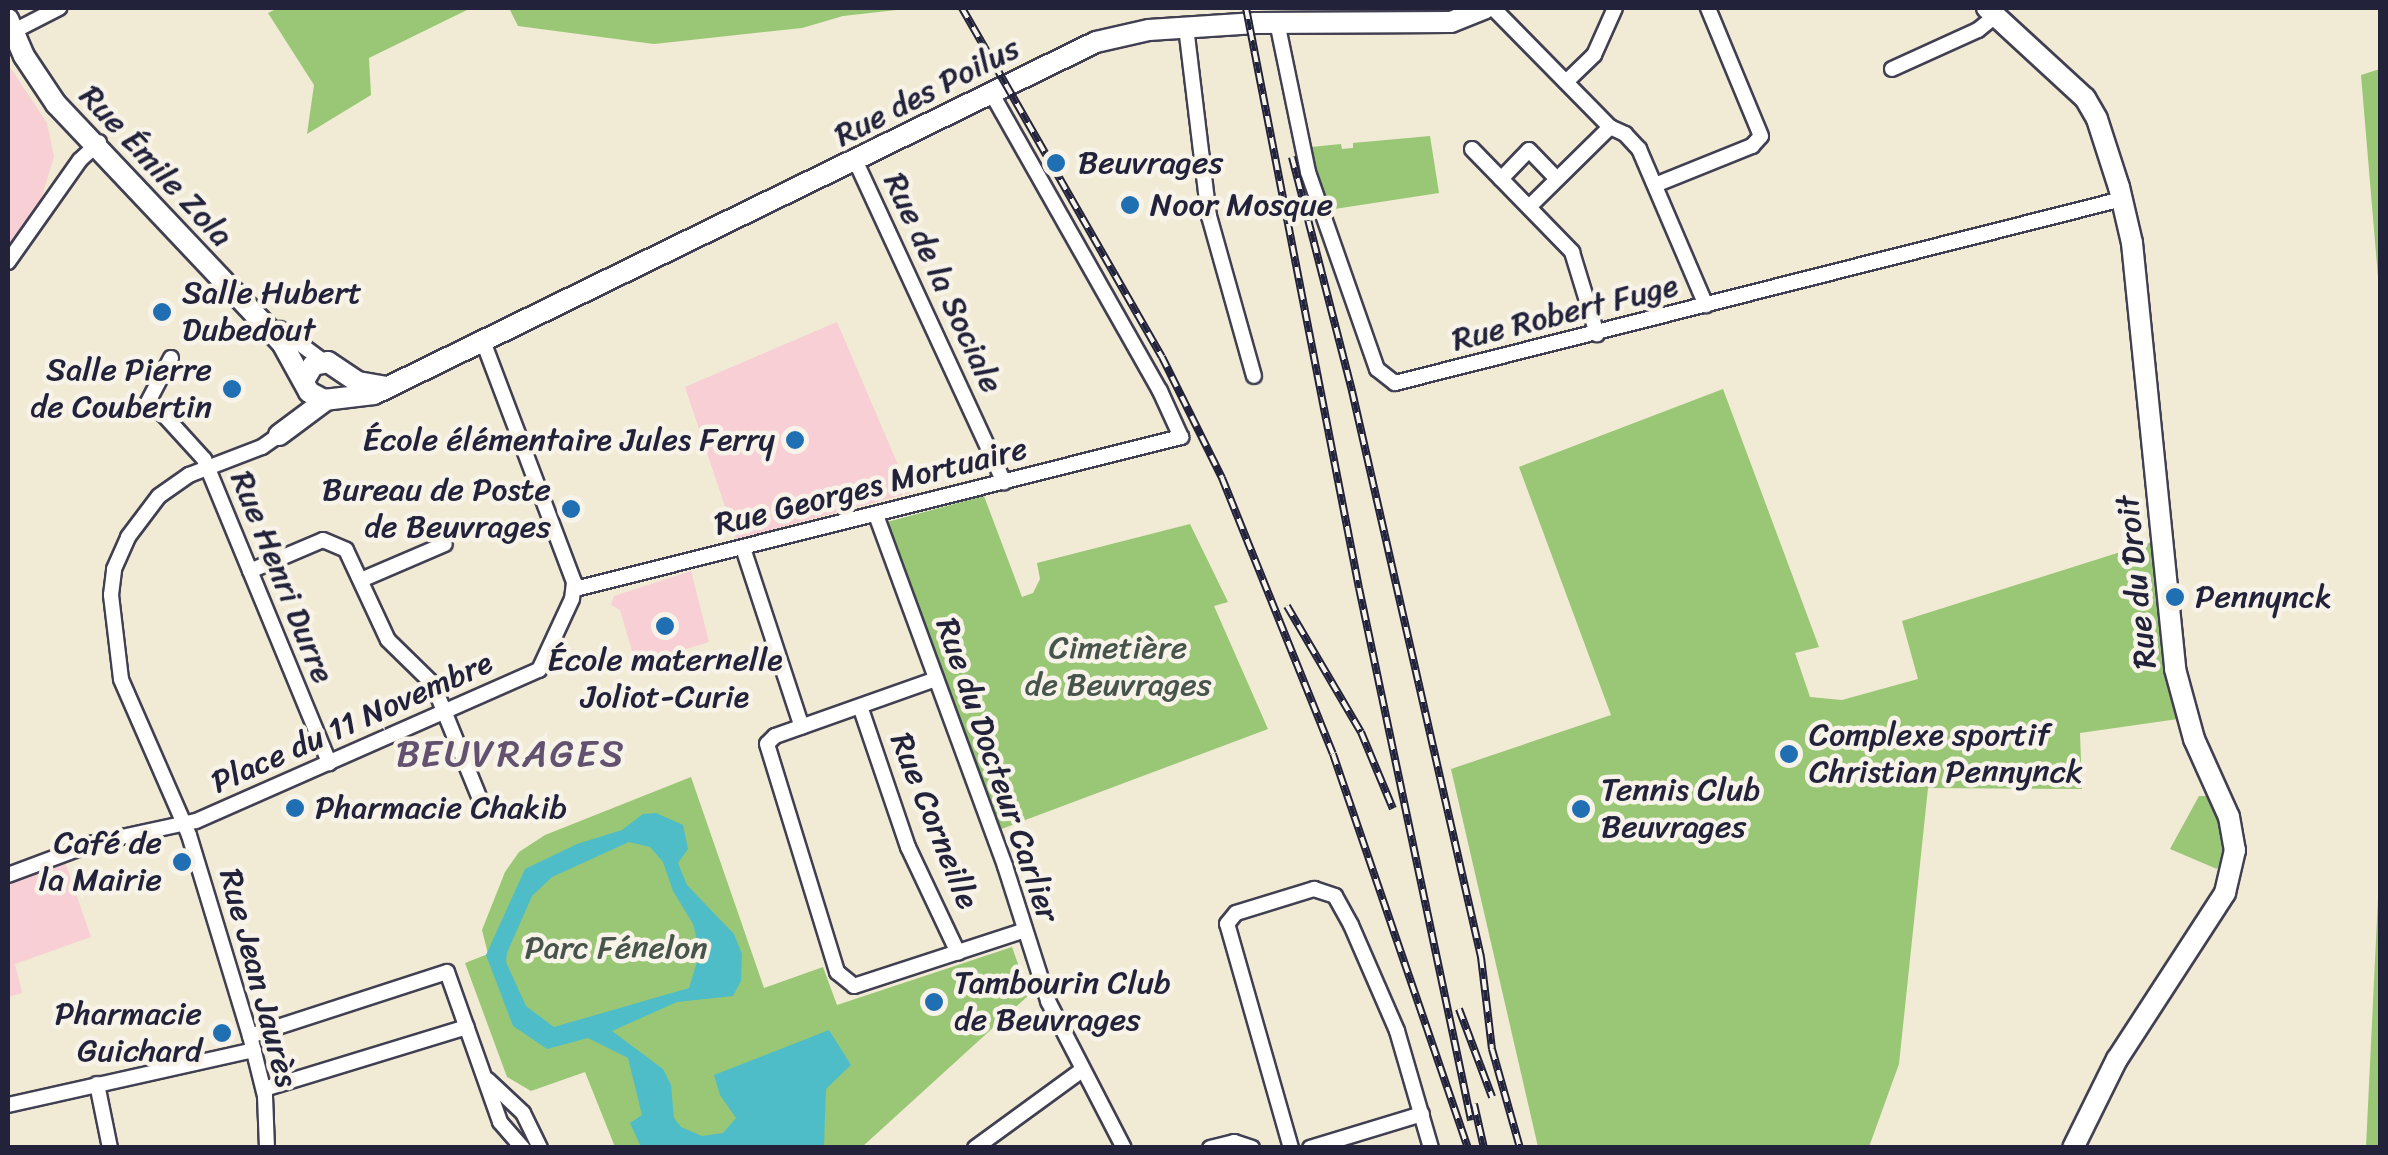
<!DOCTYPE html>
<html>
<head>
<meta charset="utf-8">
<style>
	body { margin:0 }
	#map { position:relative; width:2388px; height:1155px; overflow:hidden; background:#f1ead4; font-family:Sriracha,sans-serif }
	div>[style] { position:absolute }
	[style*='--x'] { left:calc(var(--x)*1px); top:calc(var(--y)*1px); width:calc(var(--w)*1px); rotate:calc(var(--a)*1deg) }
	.built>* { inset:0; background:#f7cfd4 }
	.green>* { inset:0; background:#99c775 }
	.water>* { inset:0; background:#4fbdc8 }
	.roads { filter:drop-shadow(2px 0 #414052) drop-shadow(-2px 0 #414052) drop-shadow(0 2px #414052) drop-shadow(0 -2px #414052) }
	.street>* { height:14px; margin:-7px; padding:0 7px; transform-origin:7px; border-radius:7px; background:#fff }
	.secondary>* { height:20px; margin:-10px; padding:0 10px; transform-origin:10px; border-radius:10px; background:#fff }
	.rail>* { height:8px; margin-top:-4px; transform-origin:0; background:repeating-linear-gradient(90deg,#f7f3e8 0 11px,#22223b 0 22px); box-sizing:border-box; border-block:2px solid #22223b }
	.dots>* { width:28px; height:28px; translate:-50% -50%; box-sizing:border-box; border:5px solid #f7f3e8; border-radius:50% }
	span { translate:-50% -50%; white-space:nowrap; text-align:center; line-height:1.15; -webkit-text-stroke:9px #f7f3e8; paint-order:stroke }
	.street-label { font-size:32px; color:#22223b }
	.poi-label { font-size:32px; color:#22223b }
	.left { translate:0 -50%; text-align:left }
	.right { translate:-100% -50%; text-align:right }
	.park-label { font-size:32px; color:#46544c }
	.quarter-label { font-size:38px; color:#625270; letter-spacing:2.5px }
	.frame { position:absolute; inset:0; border:10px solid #22223b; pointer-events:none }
</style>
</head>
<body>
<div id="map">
	<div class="built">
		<i style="clip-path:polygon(8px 64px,47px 123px,54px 157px,40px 202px,8px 249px)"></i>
		<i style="clip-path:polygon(837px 322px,910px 493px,736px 539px,685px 387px)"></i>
		<i style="clip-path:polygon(691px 571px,709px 642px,636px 664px,620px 610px,611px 605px,614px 596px)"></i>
		<i style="clip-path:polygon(65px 862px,91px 937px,15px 964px,22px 993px,8px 997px,8px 883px)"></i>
	</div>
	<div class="green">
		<i style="clip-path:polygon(278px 8px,471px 8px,369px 58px,371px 95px,307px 134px,314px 85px,268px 13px)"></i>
		<i style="clip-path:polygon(509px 8px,914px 8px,843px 16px,802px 28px,654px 44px,518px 26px)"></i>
		<i style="clip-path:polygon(2380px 69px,2380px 301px,2361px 75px)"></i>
		<i style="clip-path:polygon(1430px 136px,1439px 193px,1328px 210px,1311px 147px,1341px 144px,1342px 149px,1353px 148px,1353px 143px)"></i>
		<i style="clip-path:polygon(1723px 389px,1819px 647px,1795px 653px,1810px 697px,1842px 700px,1918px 679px,1902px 621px,2152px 542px,2178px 719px,2080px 733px,2082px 789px,1928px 788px,1899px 1064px,1869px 1147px,1538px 1147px,1451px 769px,1611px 715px,1519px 467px)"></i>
		<i style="clip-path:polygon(984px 496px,1022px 597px,1033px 593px,1040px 579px,1037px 563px,1190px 524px,1228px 602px,1214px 606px,1268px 729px,999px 830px,887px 522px)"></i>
		<i style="clip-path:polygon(691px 777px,764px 988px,823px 967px,837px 1005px,1012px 947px,1029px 995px,862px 1147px,615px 1147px,585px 1072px,531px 1091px,507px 1077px,465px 963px,488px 954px,482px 930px,505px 872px,519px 852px,545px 835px)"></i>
		<i style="clip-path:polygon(2199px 796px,2210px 796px,2226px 851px,2217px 869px,2170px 849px)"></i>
		<i style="clip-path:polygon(2380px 857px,2380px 1147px,2366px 1148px,2366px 1147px)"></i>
	</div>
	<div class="water">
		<i style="clip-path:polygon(evenodd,656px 813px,683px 825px,688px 849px,678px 863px,687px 885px,734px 934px,742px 954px,741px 981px,733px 996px,677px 1002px,612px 1031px,663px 1069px,671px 1085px,674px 1118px,681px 1127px,702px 1136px,723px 1133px,736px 1118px,720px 1095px,714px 1075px,829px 1030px,851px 1065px,826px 1089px,824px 1145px,820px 1147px,641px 1147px,630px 1123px,642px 1115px,628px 1058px,588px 1038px,547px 1049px,513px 1026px,486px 955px,525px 869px,577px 844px,622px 830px,643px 814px,656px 813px,629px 842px,650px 847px,663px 862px,673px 891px,693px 924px,700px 952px,689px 988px,554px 1027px,526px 1006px,506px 962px,507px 953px,532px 896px,552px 877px,629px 842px)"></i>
	</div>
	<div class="roads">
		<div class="street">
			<i style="--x:1493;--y:8;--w:167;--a:45.5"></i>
			<i style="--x:1610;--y:127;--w:17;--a:25"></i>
			<i style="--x:1625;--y:134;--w:21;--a:47"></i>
			<i style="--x:1639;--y:149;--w:170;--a:66.8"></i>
			<i style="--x:1277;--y:22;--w:153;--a:78.3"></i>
			<i style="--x:1308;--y:172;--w:209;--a:70.7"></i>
			<i style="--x:1377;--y:369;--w:23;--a:38"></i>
			<i style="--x:1395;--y:383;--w:750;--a:-14.2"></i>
			<i style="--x:1186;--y:27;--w:190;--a:83.1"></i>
			<i style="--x:1209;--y:216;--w:166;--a:74.3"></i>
			<i style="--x:19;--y:37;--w:8;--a:-130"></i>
			<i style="--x:14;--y:31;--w:51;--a:-27.1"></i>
			<i style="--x:1892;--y:69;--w:94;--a:-24.4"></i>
			<i style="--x:1978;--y:30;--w:22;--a:-39"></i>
			<i style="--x:1566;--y:82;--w:39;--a:-44"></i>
			<i style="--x:1594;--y:55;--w:51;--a:-65.9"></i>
			<i style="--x:1472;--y:149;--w:144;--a:45.8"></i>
			<i style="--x:1572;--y:252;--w:86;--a:73"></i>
			<i style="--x:856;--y:162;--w:353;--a:65.2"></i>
			<i style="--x:1501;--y:179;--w:40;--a:-46"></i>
			<i style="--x:1529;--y:150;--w:40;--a:46"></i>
			<i style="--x:1655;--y:185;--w:105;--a:-21.9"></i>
			<i style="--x:1752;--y:146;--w:13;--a:-48"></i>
			<i style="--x:1761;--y:136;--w:139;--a:-112.5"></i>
			<i style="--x:1529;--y:207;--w:114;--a:-44.6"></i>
			<i style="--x:8;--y:262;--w:125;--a:-54.8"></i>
			<i style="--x:80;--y:160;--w:26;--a:-43"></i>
			<i style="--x:280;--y:329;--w:54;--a:36.7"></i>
			<i style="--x:171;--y:358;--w:52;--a:117.6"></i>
			<i style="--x:147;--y:404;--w:19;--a:32"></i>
			<i style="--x:163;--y:414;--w:61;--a:47.7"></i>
			<i style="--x:204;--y:459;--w:329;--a:67.6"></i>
			<i style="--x:876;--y:515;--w:374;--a:69.8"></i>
			<i style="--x:1005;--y:866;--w:142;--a:72.3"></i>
			<i style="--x:1048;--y:1001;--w:165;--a:62.7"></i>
			<i style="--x:743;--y:548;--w:188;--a:71.8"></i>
			<i style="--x:250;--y:571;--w:79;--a:-23"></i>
			<i style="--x:323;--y:540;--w:25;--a:23"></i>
			<i style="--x:346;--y:550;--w:99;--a:65"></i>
			<i style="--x:388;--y:640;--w:63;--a:44.4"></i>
			<i style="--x:433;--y:684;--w:122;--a:67.8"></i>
			<i style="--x:361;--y:580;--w:91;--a:-23.2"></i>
			<i style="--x:575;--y:589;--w:625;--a:-14.08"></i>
			<i style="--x:1181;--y:437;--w:51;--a:-114.5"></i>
			<i style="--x:1160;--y:391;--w:341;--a:-119.5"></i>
			<i style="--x:936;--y:679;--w:171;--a:160.5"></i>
			<i style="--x:775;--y:736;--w:11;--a:135"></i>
			<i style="--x:767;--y:744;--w:239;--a:72.9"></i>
			<i style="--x:837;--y:972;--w:22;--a:39"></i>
			<i style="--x:854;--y:986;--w:180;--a:-18.1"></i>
			<i style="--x:861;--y:709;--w:146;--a:71.2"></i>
			<i style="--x:908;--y:847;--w:117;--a:64.7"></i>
			<i style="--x:8;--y:875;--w:92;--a:-20.4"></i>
			<i style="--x:94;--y:843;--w:104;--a:-12.2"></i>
			<i style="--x:196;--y:821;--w:375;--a:-23.8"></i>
			<i style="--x:539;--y:670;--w:78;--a:-65.1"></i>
			<i style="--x:572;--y:599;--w:17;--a:-83"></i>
			<i style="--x:574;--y:582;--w:258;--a:-110.7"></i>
			<i style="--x:250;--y:1036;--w:207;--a:-18"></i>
			<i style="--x:447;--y:972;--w:159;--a:70.5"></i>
			<i style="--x:500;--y:1122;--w:35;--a:49"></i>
			<i style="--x:488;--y:1080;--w:48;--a:43.3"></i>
			<i style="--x:523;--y:1113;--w:39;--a:64"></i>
			<i style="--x:97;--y:1084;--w:65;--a:78.5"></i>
			<i style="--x:264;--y:1089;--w:212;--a:-17"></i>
			<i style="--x:8;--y:1105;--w:252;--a:-12.6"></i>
			<i style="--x:267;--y:1148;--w:52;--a:-92.2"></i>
			<i style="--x:265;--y:1096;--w:62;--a:-104"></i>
			<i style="--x:250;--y:1036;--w:210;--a:-106.9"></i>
			<i style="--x:189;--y:835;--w:170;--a:-113.6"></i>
			<i style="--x:121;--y:679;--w:85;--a:-96.8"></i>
			<i style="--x:111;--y:595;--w:26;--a:-83"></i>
			<i style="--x:114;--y:569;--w:35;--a:-66"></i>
			<i style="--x:128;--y:537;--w:51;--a:-52.9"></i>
			<i style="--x:159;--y:496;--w:37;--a:-35"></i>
			<i style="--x:189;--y:475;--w:78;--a:-21"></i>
			<i style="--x:262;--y:447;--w:21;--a:-35"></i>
			<i style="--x:975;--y:1148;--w:132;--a:-36.1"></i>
			<i style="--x:1210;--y:1148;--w:25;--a:-14"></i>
			<i style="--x:1234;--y:1142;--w:19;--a:18"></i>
			<i style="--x:1291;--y:1148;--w:233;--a:-105.9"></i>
			<i style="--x:1227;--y:924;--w:14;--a:-51"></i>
			<i style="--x:1236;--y:913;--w:82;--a:-17.1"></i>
			<i style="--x:1314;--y:889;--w:22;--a:18"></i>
			<i style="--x:1335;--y:896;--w:33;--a:61"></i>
			<i style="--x:1351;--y:925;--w:116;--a:66.5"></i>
			<i style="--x:1397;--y:1031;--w:122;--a:73.8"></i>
			<i style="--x:1310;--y:1148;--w:117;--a:-16.9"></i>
		</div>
		<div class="secondary">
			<i style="--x:1987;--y:8;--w:133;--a:42.6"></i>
			<i style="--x:2085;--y:98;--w:24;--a:60"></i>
			<i style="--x:2097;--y:119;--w:71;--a:72.1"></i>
			<i style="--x:2119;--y:187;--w:57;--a:76.9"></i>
			<i style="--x:2132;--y:243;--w:428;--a:84.2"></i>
			<i style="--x:2175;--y:669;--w:73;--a:74.8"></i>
			<i style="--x:2194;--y:739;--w:85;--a:65.8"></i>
			<i style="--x:2229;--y:817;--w:34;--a:80"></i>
			<i style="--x:2235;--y:850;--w:44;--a:103.1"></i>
			<i style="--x:2225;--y:893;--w:198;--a:123"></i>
			<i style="--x:2117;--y:1059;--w:99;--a:116.3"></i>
			<i style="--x:8;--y:19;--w:40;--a:66.6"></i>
			<i style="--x:24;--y:56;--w:58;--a:56.3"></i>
			<i style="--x:56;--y:104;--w:329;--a:46.6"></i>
			<i style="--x:282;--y:343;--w:56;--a:61.1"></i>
			<i style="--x:309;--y:392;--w:17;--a:28"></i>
			<i style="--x:324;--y:400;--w:50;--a:-6.8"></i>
			<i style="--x:374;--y:394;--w:803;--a:-25.99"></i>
			<i style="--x:1096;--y:42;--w:54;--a:-12.8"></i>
			<i style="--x:1149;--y:30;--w:107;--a:-3.7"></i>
			<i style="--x:1256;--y:23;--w:195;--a:-0.3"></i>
			<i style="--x:1451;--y:22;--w:37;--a:-22"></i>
			<i style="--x:305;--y:379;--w:16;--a:-60"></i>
			<i style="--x:313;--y:365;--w:15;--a:-11"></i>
			<i style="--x:328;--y:362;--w:36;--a:34"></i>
			<i style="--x:358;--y:382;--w:28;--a:10"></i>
			<i style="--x:279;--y:435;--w:59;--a:-36.7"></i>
		</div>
	</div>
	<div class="rail">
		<i style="--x:962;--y:8;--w:402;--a:60.2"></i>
		<i style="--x:1162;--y:357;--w:135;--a:63.6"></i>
		<i style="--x:1222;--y:478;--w:297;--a:68.1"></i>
		<i style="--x:1333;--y:754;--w:416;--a:71.1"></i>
		<i style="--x:1246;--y:8;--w:591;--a:78.98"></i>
		<i style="--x:1359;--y:588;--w:544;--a:78.11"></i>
		<i style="--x:1292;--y:157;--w:242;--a:75.6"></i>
		<i style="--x:1352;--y:391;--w:581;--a:77.16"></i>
		<i style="--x:1481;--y:957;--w:93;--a:83.2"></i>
		<i style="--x:1492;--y:1049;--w:103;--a:74.2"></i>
		<i style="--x:1287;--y:606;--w:146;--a:59.6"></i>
		<i style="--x:1361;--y:732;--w:83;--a:67.4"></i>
		<i style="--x:1459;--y:1009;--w:94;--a:69.4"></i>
		<i style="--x:1474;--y:1104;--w:45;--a:77.2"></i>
	</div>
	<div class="dots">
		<i style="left:1056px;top:163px;background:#1f6fb2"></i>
		<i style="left:1130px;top:205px;background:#1f6fb2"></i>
		<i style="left:162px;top:312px;background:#1f6fb2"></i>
		<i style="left:232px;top:389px;background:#1f6fb2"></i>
		<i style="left:795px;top:440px;background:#1f6fb2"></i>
		<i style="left:571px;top:509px;background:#1f6fb2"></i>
		<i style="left:2175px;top:597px;background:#1f6fb2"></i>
		<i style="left:665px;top:626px;background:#1f6fb2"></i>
		<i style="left:1789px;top:754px;background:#1f6fb2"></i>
		<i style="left:295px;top:808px;background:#1f6fb2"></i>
		<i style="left:1581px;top:809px;background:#1f6fb2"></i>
		<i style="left:182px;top:862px;background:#1f6fb2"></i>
		<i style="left:934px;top:1002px;background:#1f6fb2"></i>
		<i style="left:222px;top:1033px;background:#1f6fb2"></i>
	</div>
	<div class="street-label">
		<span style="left:927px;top:92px;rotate:-27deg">Rue des Poilus</span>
		<span style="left:156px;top:166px;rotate:47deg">Rue Émile Zola</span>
		<span style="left:943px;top:283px;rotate:65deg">Rue de la Sociale</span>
		<span style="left:1565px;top:313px;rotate:-14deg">Rue Robert Fuge</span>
		<span style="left:871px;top:487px;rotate:-14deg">Rue Georges Mortuaire</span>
		<span style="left:282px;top:577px;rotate:68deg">Rue Henri Durre</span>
		<span style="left:2137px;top:582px;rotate:-96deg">Rue du Droit</span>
		<span style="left:352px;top:723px;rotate:-24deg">Place du 11 Novembre</span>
		<span style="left:997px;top:770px;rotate:71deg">Rue du Docteur Carlier</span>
		<span style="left:934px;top:821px;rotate:68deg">Rue Corneille</span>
		<span style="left:258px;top:978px;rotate:75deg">Rue Jean Jaurès</span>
	</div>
	<div class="poi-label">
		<span class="left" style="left:1078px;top:163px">Beuvrages</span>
		<span class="left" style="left:1150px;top:205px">Noor Mosque</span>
		<span class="left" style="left:182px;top:312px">Salle Hubert<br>Dubedout</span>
		<span class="right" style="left:212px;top:389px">Salle Pierre<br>de Coubertin</span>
		<span class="right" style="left:775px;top:440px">École élémentaire Jules Ferry</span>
		<span class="right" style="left:551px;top:509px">Bureau de Poste<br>de Beuvrages</span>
		<span class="left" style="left:2195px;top:597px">Pennynck</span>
		<span style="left:665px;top:679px">École maternelle<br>Joliot-Curie</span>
		<span class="left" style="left:1809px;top:754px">Complexe sportif<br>Christian Pennynck</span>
		<span class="left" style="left:1601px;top:809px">Tennis Club<br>Beuvrages</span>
		<span class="left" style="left:315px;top:808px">Pharmacie Chakib</span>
		<span class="right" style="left:162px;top:862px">Café de<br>la Mairie</span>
		<span class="left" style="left:954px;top:1002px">Tambourin Club<br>de Beuvrages</span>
		<span class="right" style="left:202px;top:1033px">Pharmacie<br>Guichard</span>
	</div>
	<div class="park-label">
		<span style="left:1118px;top:667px">Cimetière<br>de Beuvrages</span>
		<span style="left:616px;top:948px">Parc Fénelon</span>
	</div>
	<div class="quarter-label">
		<span style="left:511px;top:754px">BEUVRAGES</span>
	</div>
	<div class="frame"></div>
</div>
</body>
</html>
